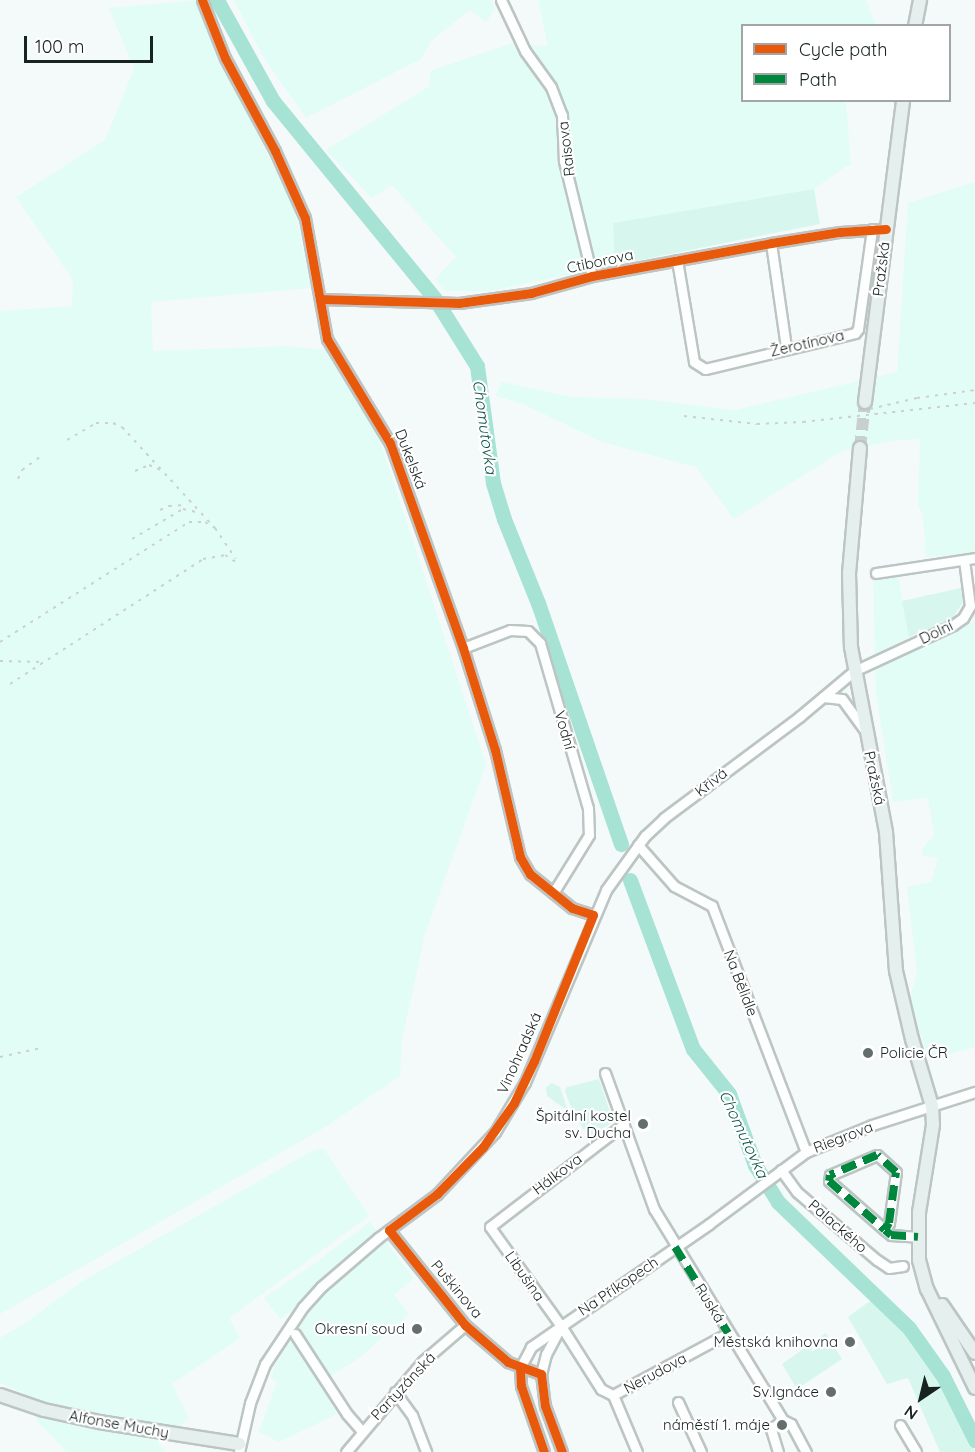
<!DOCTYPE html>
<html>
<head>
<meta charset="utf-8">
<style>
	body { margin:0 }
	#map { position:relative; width:975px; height:1452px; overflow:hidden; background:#f4faf9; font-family:Quicksand,sans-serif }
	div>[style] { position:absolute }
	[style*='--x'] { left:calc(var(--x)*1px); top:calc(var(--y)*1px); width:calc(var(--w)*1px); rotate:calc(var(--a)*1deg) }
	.built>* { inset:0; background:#e2fdf6 }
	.green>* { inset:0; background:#d7f6ee }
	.river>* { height:15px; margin:-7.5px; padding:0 7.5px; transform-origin:7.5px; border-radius:7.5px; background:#a7e3d4 }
	.major-tunnel>* { height:12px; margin-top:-6px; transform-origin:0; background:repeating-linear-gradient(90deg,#c8cfce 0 12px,transparent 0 18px) }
	.roads { filter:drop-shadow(2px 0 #bcc5c3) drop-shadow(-2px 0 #bcc5c3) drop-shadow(0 2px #bcc5c3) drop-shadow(0 -2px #bcc5c3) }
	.minor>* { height:9px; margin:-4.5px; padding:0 4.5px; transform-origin:4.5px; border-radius:4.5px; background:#fdfefe }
	.major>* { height:12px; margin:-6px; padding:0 6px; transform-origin:6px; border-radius:6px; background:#e5efed }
	.rail>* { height:2px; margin-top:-1px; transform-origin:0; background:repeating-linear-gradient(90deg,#ced0cf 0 3px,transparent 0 9px) }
	.quiet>* { height:8px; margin-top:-4px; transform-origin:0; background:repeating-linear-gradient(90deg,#00873e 0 15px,transparent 0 23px) }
	.cycleway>* { height:9px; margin:-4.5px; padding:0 4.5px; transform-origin:4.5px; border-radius:4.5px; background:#e8590c }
	.dots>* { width:16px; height:16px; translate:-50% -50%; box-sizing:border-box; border:3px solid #fff; border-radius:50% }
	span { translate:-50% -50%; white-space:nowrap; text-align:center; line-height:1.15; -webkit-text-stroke:4.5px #fff; paint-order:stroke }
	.street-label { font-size:15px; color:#162320 }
	.poi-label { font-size:15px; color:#162320 }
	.left { translate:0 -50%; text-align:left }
	.right { translate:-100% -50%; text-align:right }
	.water-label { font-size:16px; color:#115749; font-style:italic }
	.legend { position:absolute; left:741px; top:24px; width:210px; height:78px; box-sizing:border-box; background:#fff; border:2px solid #a2a7a6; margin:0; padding:8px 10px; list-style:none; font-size:18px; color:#162320 }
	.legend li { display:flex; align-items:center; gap:12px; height:30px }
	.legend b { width:30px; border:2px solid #a2a7a6 }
	.north { position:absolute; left:891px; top:1368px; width:60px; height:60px; -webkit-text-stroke:4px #fff; paint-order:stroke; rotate:215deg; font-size:16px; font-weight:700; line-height:24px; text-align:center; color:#162320 }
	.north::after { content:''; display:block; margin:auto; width:21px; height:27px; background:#162320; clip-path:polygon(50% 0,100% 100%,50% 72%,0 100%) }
	.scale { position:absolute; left:24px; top:36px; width:129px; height:27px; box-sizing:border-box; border:3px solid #162320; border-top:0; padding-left:8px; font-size:18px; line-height:21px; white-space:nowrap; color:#162320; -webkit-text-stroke:4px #fff; paint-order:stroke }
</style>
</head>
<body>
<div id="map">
	<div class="built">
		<i style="clip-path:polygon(198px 0,210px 40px,294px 207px,311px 288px,151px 302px,153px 351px,289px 346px,325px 350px,378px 435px,486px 764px,425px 934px,402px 1041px,400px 1076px,327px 1126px,0 1314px,0 311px,72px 306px,73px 280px,16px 197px,105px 140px,134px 69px,109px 8px)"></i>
		<i style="clip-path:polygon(234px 0,492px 0,495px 9px,486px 22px,470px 10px,431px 41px,421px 59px,306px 118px,264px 58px)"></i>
		<i style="clip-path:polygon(538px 0,866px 0,876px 25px,742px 26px,742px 100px,846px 101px,851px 166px,848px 165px,814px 189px,613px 223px,615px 265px,491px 291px,445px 291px,435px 279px,456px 257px,392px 185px,372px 198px,326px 150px,430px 86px,430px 71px,510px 44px,548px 46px)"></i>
		<i style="clip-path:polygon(975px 182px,975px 553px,926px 557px,923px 516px,918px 504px,920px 439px,898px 440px,842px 451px,734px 519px,696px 467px,602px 442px,523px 404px,496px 396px,501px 382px,572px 397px,643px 399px,735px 410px,897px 372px,908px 203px)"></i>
		<i style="clip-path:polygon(898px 575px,909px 637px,875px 656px,873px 579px)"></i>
		<i style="clip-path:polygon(975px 604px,975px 1047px,929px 1060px,909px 1002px,917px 973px,907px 887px,931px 882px,938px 858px,923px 856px,922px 849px,934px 835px,928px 798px,893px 802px,876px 693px,875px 669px,973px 622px)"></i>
		<i style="clip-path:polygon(323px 1148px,369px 1216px,229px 1318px,240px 1338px,172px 1384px,189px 1418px,158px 1443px,165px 1452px,67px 1452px,37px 1421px,32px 1397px,0 1383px,0 1338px,28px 1321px,81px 1282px,312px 1151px)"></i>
		<i style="clip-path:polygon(370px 1222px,414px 1278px,394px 1295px,409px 1314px,358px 1359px,321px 1382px,337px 1414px,279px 1442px,259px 1432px,277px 1382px,271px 1378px,275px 1365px,300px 1324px,289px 1312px,280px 1319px,264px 1298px,311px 1266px)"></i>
	</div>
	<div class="green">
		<i style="clip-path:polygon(814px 189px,820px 224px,615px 265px,613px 223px)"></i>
		<i style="clip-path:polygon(961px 588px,963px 602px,952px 619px,909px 637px,902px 601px)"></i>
		<i style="clip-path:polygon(599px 1079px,613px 1121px,590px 1139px,574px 1115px,565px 1091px,567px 1087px)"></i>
		<i style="clip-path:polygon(552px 1083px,560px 1087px,568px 1111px,547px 1096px,546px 1087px)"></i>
		<i style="clip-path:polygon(872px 1295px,900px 1322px,930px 1361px,965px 1424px,975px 1452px,940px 1452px,908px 1378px,887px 1384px,848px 1317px,870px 1301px,868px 1298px)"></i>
		<i style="clip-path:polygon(826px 1333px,842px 1359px,797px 1389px,782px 1364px)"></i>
	</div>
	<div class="river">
		<i style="--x:217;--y:0;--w:115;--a:61"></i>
		<i style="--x:273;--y:101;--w:256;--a:50.7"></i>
		<i style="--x:435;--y:299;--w:79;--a:57.9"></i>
		<i style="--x:477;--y:366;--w:118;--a:82.2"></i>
		<i style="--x:493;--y:483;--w:38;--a:73"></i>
		<i style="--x:504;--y:519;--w:91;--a:68"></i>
		<i style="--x:538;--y:603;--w:255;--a:71"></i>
		<i style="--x:630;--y:880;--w:180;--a:69.6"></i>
		<i style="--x:693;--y:1049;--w:58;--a:51.3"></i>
		<i style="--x:729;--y:1094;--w:76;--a:69.9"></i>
		<i style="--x:755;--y:1165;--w:44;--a:58.1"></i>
		<i style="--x:778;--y:1202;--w:182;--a:43.9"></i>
		<i style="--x:909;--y:1328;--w:59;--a:54.7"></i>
		<i style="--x:943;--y:1376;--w:72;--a:63.4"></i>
	</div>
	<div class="major-tunnel">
		<i style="--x:860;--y:448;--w:46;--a:-83.8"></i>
	</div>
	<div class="roads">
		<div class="minor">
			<i style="--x:202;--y:0;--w:62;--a:68.4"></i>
			<i style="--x:225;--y:58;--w:106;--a:61.7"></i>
			<i style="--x:275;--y:151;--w:73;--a:65.9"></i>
			<i style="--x:305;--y:218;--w:123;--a:79.7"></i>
			<i style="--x:327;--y:339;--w:122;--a:58.8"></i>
			<i style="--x:390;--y:443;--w:218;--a:70.4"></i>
			<i style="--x:463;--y:648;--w:107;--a:72.6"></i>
			<i style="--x:495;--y:750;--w:110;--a:76.8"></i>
			<i style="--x:520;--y:857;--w:20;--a:60"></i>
			<i style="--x:530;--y:874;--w:54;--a:39"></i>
			<i style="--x:572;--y:908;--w:22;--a:18"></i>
			<i style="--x:501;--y:0;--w:56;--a:64.8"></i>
			<i style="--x:525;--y:51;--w:44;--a:54.2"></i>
			<i style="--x:551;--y:87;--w:30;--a:69"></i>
			<i style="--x:562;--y:115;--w:46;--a:87.5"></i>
			<i style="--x:564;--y:161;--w:118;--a:76.3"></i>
			<i style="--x:771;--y:243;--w:105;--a:81.8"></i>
			<i style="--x:677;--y:260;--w:103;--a:80.5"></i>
			<i style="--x:694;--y:362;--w:13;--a:32"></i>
			<i style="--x:705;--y:369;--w:154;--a:-13.5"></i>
			<i style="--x:855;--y:333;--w:5;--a:-53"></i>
			<i style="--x:858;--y:329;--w:101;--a:-82"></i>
			<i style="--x:320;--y:299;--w:139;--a:1.6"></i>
			<i style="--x:459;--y:303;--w:73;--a:-7.9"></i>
			<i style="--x:531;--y:293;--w:63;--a:-15.6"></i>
			<i style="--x:592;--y:276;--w:182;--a:-10.4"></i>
			<i style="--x:771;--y:243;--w:70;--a:-9.1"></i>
			<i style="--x:840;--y:232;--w:46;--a:-3.7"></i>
			<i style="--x:876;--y:573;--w:100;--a:-8.6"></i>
			<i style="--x:463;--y:648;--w:50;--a:-21"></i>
			<i style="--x:510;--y:630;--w:18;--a:3"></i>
			<i style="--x:528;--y:631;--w:17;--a:45"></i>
			<i style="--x:540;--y:643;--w:172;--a:73.8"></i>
			<i style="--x:588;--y:808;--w:27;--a:88"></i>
			<i style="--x:589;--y:835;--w:68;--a:121.8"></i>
			<i style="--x:823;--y:697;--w:19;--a:6"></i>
			<i style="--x:842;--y:699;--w:37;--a:54"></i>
			<i style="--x:638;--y:845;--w:55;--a:48.7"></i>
			<i style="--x:674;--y:886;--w:43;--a:27.8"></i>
			<i style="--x:712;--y:906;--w:263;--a:69.1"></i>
			<i style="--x:605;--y:1073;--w:145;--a:70.2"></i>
			<i style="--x:654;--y:1209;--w:247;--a:58.6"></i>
			<i style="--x:624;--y:1124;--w:169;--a:142.5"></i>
			<i style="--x:490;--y:1227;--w:122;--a:54.4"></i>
			<i style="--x:561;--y:1326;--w:75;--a:57.6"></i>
			<i style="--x:601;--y:1389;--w:13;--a:27"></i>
			<i style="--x:613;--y:1395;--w:62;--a:67.2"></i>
			<i style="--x:781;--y:1170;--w:27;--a:54"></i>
			<i style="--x:797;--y:1192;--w:105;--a:40.4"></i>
			<i style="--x:877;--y:1260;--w:14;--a:34"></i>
			<i style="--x:889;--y:1268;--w:14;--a:-8"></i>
			<i style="--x:389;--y:1230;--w:122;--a:51.3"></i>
			<i style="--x:465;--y:1325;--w:57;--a:40.7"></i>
			<i style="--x:508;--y:1362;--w:35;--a:20"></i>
			<i style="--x:885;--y:1230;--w:8;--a:-60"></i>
			<i style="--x:889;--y:1223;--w:51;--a:-82.2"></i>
			<i style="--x:896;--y:1172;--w:25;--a:-138"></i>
			<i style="--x:877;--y:1155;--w:51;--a:156.9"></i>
			<i style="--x:830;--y:1175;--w:6;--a:99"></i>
			<i style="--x:829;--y:1181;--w:74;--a:41.2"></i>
			<i style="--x:885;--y:1230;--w:8;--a:40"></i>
			<i style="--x:891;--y:1235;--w:27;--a:4"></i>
			<i style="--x:560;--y:1328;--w:30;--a:118"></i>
			<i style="--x:546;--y:1354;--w:21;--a:104"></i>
			<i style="--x:541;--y:1374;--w:32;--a:83"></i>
			<i style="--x:545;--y:1406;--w:49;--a:69.7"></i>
			<i style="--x:295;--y:1334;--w:95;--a:57"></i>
			<i style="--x:347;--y:1414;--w:23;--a:49"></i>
			<i style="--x:395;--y:1392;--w:29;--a:54"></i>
			<i style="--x:412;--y:1415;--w:40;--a:69"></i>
			<i style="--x:613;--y:1395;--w:131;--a:-28.3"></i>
			<i style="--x:678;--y:1402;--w:55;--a:65.3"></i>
			<i style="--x:900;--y:1425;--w:31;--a:59"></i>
			<i style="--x:239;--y:1452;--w:50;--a:-77.3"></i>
			<i style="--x:250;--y:1403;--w:42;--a:-69"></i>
			<i style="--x:265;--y:1364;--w:69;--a:-56.3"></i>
			<i style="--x:303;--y:1307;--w:27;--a:-48"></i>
			<i style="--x:321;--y:1287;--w:75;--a:-40.7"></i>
			<i style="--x:378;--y:1238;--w:74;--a:-36.7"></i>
			<i style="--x:437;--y:1194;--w:85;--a:-46.9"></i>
			<i style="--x:495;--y:1132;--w:58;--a:-59"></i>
			<i style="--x:525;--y:1082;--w:208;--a:-67.1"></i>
			<i style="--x:606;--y:890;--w:67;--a:-54.2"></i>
			<i style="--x:645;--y:836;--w:26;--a:-43"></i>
			<i style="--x:664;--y:818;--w:169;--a:-36.8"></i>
			<i style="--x:799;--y:717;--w:72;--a:-39.9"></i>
			<i style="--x:854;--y:671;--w:109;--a:-24.9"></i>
			<i style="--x:953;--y:625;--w:12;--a:-35"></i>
			<i style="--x:963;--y:618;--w:14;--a:-60"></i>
			<i style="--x:970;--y:606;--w:46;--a:-97.4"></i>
			<i style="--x:346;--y:1452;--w:119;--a:-49.8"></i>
			<i style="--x:423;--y:1361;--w:55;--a:-40.6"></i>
			<i style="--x:544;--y:1452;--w:70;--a:-109.2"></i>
			<i style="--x:521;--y:1386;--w:18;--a:-93"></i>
			<i style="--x:520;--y:1368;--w:24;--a:-62"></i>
			<i style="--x:531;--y:1347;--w:216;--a:-34.6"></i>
			<i style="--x:709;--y:1224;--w:121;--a:-36.6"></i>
			<i style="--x:806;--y:1152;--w:71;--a:-22.2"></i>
			<i style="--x:872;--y:1125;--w:108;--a:-17.8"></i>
			<i style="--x:778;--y:1452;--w:24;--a:-107"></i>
			<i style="--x:771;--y:1429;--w:15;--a:-37"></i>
			<i style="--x:783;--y:1420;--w:9;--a:27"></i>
			<i style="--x:791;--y:1424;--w:32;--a:62"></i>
		</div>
		<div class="major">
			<i style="--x:915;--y:26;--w:26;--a:-79"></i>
			<i style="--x:865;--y:402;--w:304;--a:-82.8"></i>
			<i style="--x:860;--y:448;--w:125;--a:95"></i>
			<i style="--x:849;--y:573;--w:74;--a:88.5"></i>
			<i style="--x:851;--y:647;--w:188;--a:79.3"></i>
			<i style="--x:886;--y:832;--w:139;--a:85.9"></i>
			<i style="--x:896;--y:971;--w:70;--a:76.8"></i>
			<i style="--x:912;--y:1039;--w:70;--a:73.4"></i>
			<i style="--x:932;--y:1106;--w:19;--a:87"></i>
			<i style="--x:933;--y:1125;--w:88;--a:99.1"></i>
			<i style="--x:919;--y:1212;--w:48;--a:90"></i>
			<i style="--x:919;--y:1260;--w:30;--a:75"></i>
			<i style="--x:927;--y:1289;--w:110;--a:64.1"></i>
			<i style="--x:942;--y:1305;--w:58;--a:55.5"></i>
			<i style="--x:0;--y:1395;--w:46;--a:18.8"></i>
			<i style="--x:44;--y:1410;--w:56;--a:12.3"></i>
			<i style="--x:99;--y:1422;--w:142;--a:8.9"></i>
		</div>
	</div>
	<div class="rail">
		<i style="--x:870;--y:409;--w:48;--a:-13.2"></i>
		<i style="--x:917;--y:398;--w:59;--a:-7.9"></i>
		<i style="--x:684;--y:416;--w:73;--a:6.3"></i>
		<i style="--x:757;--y:424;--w:46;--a:-2.5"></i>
		<i style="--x:803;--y:422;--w:173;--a:-6.3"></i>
		<i style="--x:67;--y:440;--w:34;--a:-30"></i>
		<i style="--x:96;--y:423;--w:17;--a:0"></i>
		<i style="--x:113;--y:423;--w:10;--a:24"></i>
		<i style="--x:122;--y:427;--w:137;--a:47.4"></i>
		<i style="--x:215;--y:528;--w:37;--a:56"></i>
		<i style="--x:135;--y:471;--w:15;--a:-23"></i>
		<i style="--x:149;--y:465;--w:13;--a:23"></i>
		<i style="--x:18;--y:479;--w:10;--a:-66"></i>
		<i style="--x:22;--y:470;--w:24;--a:-36"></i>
		<i style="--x:160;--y:510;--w:10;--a:-24"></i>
		<i style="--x:169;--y:506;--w:16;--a:-4"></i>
		<i style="--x:132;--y:539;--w:59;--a:-30.5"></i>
		<i style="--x:183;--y:509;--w:17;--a:13"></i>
		<i style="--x:0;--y:642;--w:224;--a:-32.4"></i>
		<i style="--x:189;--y:522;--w:16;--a:0"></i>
		<i style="--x:205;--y:522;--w:12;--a:31"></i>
		<i style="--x:0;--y:661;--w:43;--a:1.3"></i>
		<i style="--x:10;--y:684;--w:230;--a:-32.9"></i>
		<i style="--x:203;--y:559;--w:22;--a:-10"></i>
		<i style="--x:225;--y:555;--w:17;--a:33"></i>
		<i style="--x:0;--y:1057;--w:42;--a:-12.4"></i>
	</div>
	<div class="quiet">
		<i style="--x:885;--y:1230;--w:8;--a:-60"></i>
		<i style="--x:889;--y:1223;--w:51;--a:-82.2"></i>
		<i style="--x:896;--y:1172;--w:25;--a:-138"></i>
		<i style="--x:877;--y:1155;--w:51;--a:156.9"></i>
		<i style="--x:830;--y:1175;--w:6;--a:99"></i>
		<i style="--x:829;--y:1181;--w:74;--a:41.2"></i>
		<i style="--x:885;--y:1230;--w:8;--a:40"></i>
		<i style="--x:891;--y:1235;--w:27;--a:4"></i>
		<i style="--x:675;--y:1247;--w:101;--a:58.4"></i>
	</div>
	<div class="cycleway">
		<i style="--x:202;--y:0;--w:62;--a:68.4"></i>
		<i style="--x:225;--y:58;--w:106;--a:61.7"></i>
		<i style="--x:275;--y:151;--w:73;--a:65.9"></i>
		<i style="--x:305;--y:218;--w:123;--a:79.7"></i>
		<i style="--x:327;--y:339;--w:122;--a:58.8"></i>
		<i style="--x:390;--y:443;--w:218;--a:70.4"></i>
		<i style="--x:463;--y:648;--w:107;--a:72.6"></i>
		<i style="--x:495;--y:750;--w:110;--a:76.8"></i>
		<i style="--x:520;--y:857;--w:20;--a:60"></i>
		<i style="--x:530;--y:874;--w:54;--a:39"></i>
		<i style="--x:572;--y:908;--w:22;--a:18"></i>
		<i style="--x:593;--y:915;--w:157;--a:112"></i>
		<i style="--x:534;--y:1061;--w:47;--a:115.5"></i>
		<i style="--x:514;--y:1103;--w:54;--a:125.2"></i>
		<i style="--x:483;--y:1147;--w:66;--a:134.4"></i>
		<i style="--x:437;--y:1194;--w:60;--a:143.1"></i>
		<i style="--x:389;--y:1230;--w:122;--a:51.3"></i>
		<i style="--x:465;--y:1325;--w:57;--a:40.7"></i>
		<i style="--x:508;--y:1362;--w:35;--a:20"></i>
		<i style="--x:541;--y:1374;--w:32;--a:83"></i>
		<i style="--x:545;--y:1406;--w:49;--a:69.7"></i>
		<i style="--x:320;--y:299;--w:139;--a:1.6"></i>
		<i style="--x:459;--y:303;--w:73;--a:-7.9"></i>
		<i style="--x:531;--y:293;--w:63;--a:-15.6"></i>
		<i style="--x:592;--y:276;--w:182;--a:-10.4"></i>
		<i style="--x:771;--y:243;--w:70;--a:-9.1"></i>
		<i style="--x:840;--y:232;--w:46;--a:-3.7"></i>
		<i style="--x:520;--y:1368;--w:18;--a:87"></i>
		<i style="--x:521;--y:1386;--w:70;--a:70.8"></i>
	</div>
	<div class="dots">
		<i style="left:868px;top:1053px;background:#646e6c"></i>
		<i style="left:643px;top:1124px;background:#646e6c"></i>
		<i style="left:417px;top:1329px;background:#646e6c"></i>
		<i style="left:850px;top:1342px;background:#646e6c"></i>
		<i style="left:831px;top:1392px;background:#646e6c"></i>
		<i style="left:782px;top:1425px;background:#646e6c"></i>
	</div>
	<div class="street-label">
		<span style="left:566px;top:149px;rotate:-97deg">Raisova</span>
		<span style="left:600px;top:261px;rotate:-12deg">Ctiborova</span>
		<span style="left:881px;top:269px;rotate:-83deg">Pražská</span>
		<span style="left:807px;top:343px;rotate:-13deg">Žerotínova</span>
		<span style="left:411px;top:459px;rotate:69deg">Dukelská</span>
		<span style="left:936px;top:632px;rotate:-26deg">Dolní</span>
		<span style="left:565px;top:730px;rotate:74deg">Vodní</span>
		<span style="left:875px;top:778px;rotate:78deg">Pražská</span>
		<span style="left:711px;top:782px;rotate:-38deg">Křivá</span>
		<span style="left:741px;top:983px;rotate:69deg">Na Bělidle</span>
		<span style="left:519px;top:1053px;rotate:-66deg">Vinohradská</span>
		<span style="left:843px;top:1137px;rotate:-21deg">Riegrova</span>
		<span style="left:557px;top:1174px;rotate:-37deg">Hálkova</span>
		<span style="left:838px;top:1226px;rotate:41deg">Palackého</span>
		<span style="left:525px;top:1276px;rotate:55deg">Libušina</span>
		<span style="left:618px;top:1286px;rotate:-34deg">Na Příkopech</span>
		<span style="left:457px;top:1289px;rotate:50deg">Puškinova</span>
		<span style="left:710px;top:1303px;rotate:58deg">Ruská</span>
		<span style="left:655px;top:1373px;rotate:-28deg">Nerudova</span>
		<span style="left:403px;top:1386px;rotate:-47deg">Partyzánská</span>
		<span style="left:119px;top:1424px;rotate:10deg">Alfonse Muchy</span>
	</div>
	<div class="poi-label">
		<span class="left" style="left:880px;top:1053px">Policie ČR</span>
		<span class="right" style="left:631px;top:1124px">Špitální kostel<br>sv. Ducha</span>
		<span class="right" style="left:405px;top:1329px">Okresní soud</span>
		<span class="right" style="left:838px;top:1342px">Městská knihovna</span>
		<span class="right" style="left:819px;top:1392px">Sv.Ignáce</span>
		<span class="right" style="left:770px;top:1425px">náměstí 1. máje</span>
	</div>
	<div class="water-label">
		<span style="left:485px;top:427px;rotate:82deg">Chomutovka</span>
		<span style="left:744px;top:1134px;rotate:65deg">Chomutovka</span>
	</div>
	<ul class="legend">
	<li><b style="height:8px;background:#e8590c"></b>Cycle path</li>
	<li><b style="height:8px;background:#00873e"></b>Path</li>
	</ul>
	<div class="north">N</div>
	<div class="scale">100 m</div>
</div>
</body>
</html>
